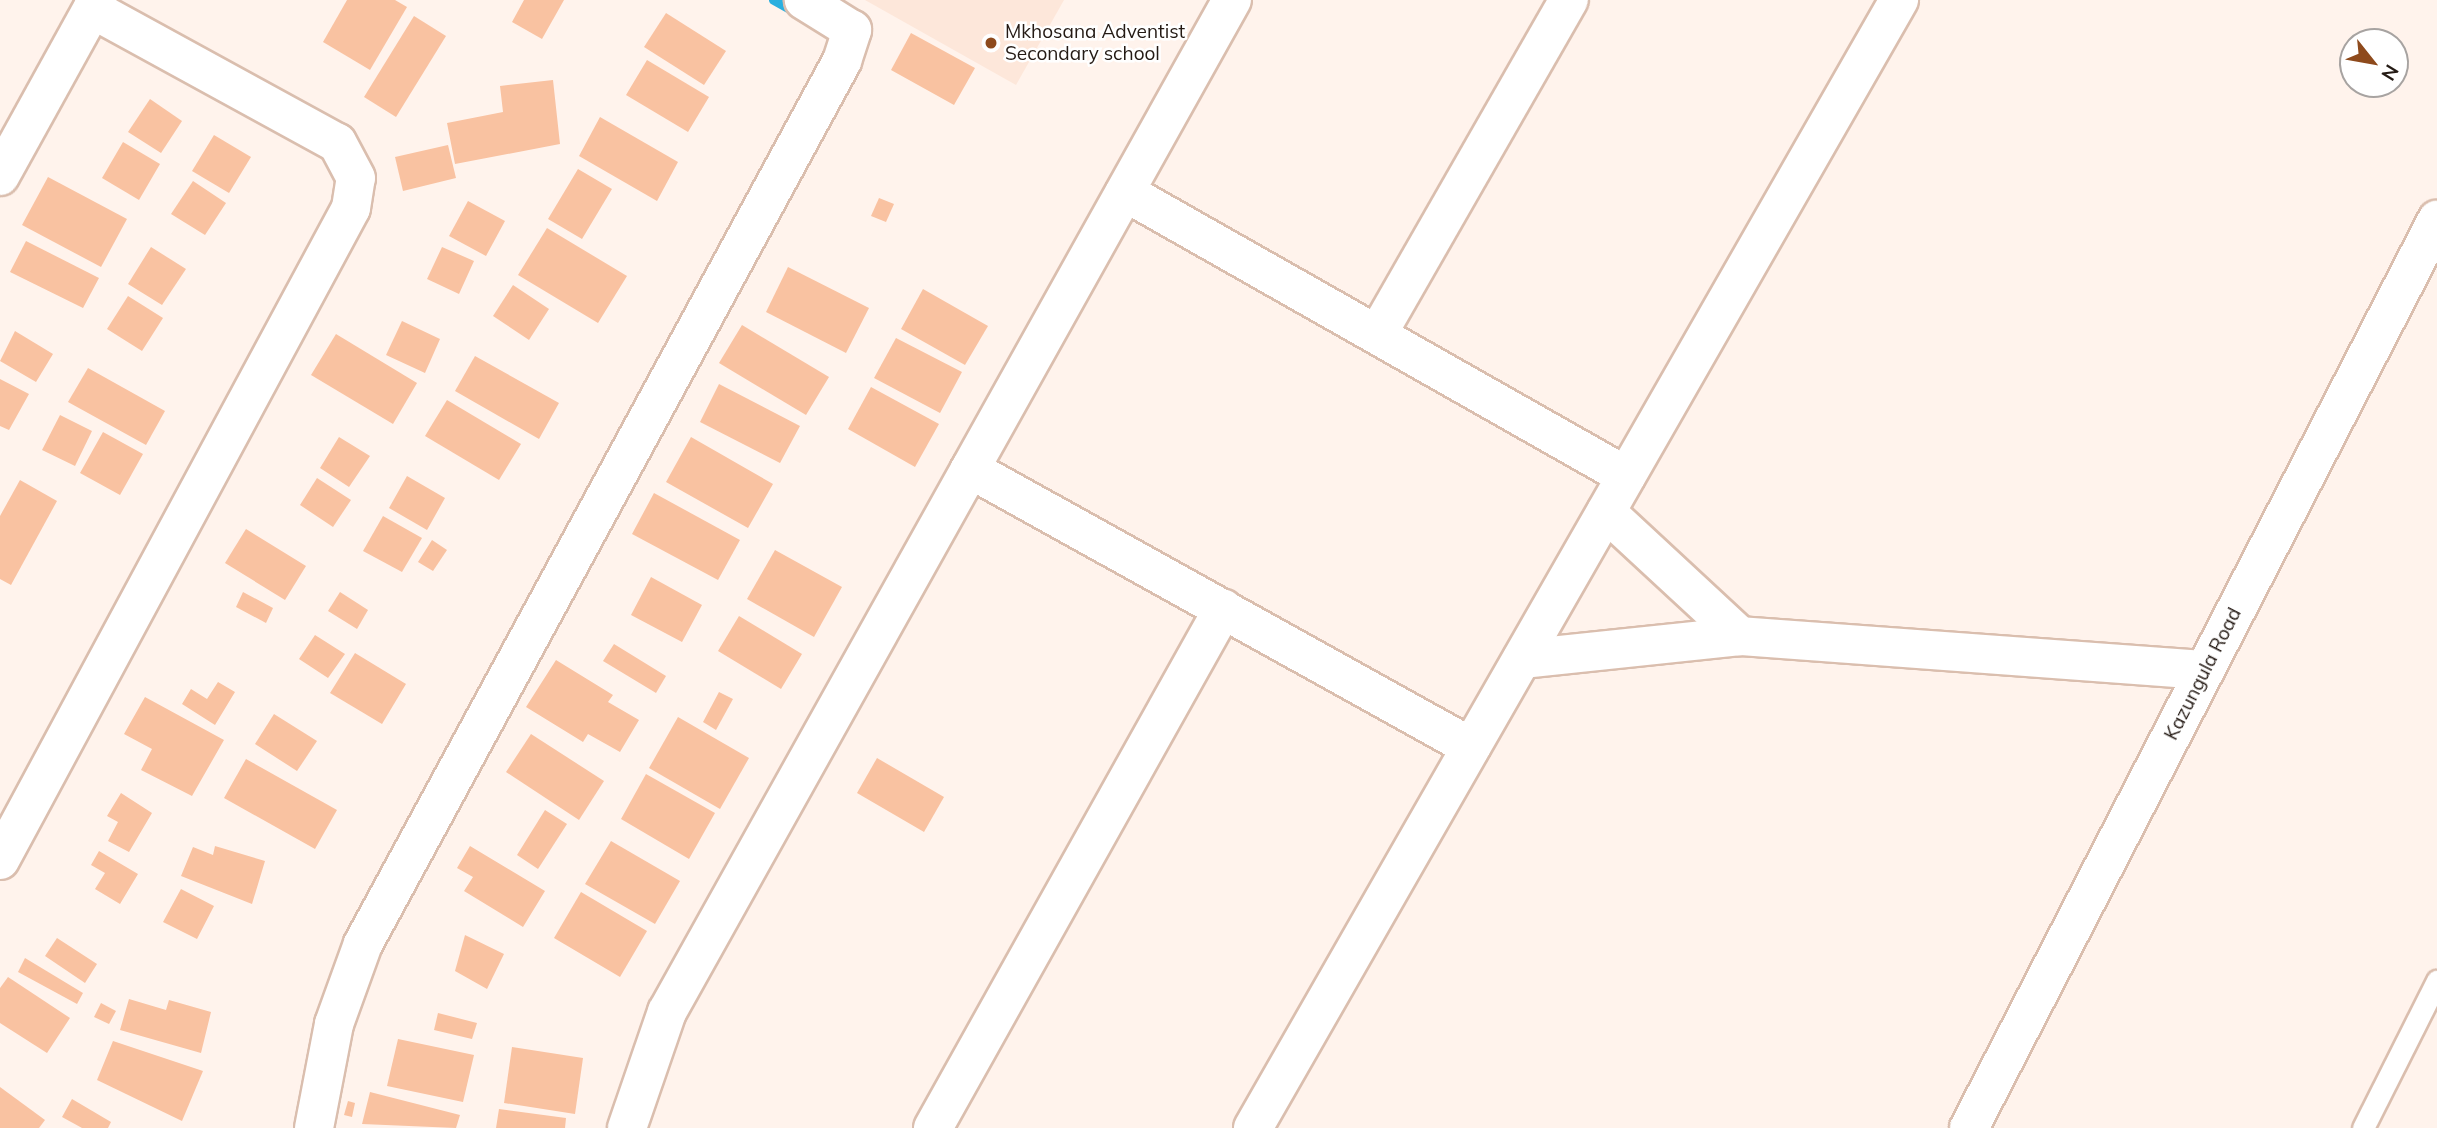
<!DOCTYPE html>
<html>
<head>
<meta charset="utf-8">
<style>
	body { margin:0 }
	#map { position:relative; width:2437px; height:1128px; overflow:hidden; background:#fff3ec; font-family:Mulish,sans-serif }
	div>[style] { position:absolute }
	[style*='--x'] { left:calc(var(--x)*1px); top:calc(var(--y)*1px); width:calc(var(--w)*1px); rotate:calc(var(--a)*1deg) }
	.education>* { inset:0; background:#fde7da }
	.stream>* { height:10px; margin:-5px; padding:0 5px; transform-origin:5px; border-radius:5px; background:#2bafdf }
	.building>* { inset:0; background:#f9c2a1 }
	.roads { filter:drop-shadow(2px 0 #dabeae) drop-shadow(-2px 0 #dabeae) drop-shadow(0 2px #dabeae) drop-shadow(0 -2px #dabeae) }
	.lane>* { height:21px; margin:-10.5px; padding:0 10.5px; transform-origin:10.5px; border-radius:10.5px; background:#fff }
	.street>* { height:38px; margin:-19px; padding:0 19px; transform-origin:19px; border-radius:19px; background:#fff }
	.primary>* { height:38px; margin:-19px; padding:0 19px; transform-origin:19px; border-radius:19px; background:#fff }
	.dots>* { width:19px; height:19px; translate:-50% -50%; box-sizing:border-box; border:4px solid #fff; border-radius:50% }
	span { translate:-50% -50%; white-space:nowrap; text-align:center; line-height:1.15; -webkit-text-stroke:5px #fff; paint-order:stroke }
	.poi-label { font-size:19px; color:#241a14 }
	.left { translate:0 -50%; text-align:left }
	.street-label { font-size:19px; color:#241a14 }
	.north { position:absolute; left:2339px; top:28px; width:70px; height:70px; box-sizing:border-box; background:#fff; border:2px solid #a7a3a1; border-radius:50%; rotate:121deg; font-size:19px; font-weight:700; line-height:28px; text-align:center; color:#241a14 }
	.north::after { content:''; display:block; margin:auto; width:24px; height:32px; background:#8e4a1c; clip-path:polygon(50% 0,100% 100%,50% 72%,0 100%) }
</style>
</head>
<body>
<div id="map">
	<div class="education">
		<i style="clip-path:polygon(865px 0,1064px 0,1016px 85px)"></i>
	</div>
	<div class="stream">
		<i style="--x:774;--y:0;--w:29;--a:29"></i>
	</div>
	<div class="building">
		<i style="clip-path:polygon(347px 0,395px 0,407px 7px,370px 70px,323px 42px)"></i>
		<i style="clip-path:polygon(524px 0,564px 0,542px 39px,512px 22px)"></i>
		<i style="clip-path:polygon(666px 13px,726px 51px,704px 85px,644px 47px)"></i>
		<i style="clip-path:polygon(414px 16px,446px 36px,396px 117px,364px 97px)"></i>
		<i style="clip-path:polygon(911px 33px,975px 68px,954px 105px,891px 70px)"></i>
		<i style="clip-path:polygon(647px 60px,709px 97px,688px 132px,626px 95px)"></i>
		<i style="clip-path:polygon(553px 80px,560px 144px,455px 164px,447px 123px,503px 112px,500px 86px)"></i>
		<i style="clip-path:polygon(150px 99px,182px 121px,161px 153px,128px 132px)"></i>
		<i style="clip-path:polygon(600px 117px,678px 162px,657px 201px,579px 156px)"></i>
		<i style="clip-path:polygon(214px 135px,251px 157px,229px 193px,192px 171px)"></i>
		<i style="clip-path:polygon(123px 142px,160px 164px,139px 200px,102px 178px)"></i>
		<i style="clip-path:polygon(448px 145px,456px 178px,403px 191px,395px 157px)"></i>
		<i style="clip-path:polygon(578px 169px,612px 189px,582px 239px,548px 219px)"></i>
		<i style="clip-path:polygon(48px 177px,127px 219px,101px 267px,22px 225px)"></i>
		<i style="clip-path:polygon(193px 181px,226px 203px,205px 235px,171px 214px)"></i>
		<i style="clip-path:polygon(879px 198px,894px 204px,886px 222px,871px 216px)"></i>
		<i style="clip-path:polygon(468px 201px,505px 221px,486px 256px,449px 236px)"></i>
		<i style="clip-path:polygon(547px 228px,627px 276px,598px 323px,518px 275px)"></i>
		<i style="clip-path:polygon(26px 241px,99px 278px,83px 308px,10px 272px)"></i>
		<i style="clip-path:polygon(151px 247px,186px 269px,162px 305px,128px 284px)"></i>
		<i style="clip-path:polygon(442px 247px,474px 261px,459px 294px,427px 279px)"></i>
		<i style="clip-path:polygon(788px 267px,869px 308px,846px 353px,766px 312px)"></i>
		<i style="clip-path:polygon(513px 285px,549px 309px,529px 340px,493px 316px)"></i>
		<i style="clip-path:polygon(923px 289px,988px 326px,965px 365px,901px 329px)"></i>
		<i style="clip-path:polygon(128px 296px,163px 318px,142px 351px,107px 329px)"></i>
		<i style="clip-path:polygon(402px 321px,440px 339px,425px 373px,386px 355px)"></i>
		<i style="clip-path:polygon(742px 325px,829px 377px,806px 415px,719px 363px)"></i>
		<i style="clip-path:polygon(15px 331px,53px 354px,36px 382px,0 361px)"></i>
		<i style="clip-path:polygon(336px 334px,417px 383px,393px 424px,311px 375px)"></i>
		<i style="clip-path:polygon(896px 338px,962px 372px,940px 413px,874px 378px)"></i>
		<i style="clip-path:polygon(475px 356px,559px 403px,539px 439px,455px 391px)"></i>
		<i style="clip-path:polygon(88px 368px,165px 411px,146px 445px,68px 402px)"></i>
		<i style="clip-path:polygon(0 379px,29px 394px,9px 430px,0 426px)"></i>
		<i style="clip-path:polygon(719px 384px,800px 426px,780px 463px,700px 422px)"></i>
		<i style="clip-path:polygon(871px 387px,939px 424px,915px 467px,848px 429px)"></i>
		<i style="clip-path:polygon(447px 400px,521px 444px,499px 480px,425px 436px)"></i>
		<i style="clip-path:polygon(60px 415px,92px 431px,75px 466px,42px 450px)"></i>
		<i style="clip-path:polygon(103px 432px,143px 454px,120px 495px,80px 473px)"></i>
		<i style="clip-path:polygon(339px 437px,370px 456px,349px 487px,320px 468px)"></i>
		<i style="clip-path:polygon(691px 437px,773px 484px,748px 528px,666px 482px)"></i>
		<i style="clip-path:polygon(407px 476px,445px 498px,427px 530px,389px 508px)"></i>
		<i style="clip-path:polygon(317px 478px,351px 500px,333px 527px,300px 505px)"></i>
		<i style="clip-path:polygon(20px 480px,57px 501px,11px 585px,0 579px,0 516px)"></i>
		<i style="clip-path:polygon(654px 493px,740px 540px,718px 580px,632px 534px)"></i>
		<i style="clip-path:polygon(383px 516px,422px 538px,402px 572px,363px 551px)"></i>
		<i style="clip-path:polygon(246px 529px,306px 566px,285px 600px,225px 563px)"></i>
		<i style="clip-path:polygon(432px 540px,447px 550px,433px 571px,418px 562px)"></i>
		<i style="clip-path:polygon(775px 550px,842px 587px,814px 637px,747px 599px)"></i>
		<i style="clip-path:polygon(651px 577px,702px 605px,682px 642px,631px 615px)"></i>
		<i style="clip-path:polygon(243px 592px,273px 608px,266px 623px,236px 607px)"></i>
		<i style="clip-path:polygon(340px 592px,368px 610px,357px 629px,328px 611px)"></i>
		<i style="clip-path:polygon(739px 616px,802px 654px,781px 689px,718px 651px)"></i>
		<i style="clip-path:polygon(315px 635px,345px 654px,328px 678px,299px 659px)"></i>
		<i style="clip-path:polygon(614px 644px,666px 676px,656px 693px,603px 661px)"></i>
		<i style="clip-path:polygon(355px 653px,406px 684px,382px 724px,330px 693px)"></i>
		<i style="clip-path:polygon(556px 660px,613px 695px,608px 702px,639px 720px,620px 752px,588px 734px,583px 742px,526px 707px)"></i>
		<i style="clip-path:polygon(218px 682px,235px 692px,215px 725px,182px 704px,191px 689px,207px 699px)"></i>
		<i style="clip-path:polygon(719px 692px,733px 699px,716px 730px,703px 722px)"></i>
		<i style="clip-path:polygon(145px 697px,224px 740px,192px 796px,141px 770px,152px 749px,124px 734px)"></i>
		<i style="clip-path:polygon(274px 714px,317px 741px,297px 771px,255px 744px)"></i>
		<i style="clip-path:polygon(678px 717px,749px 758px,720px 809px,649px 768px)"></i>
		<i style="clip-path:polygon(531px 734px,604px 781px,579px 820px,506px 772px)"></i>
		<i style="clip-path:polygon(877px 758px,944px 797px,924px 832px,857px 793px)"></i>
		<i style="clip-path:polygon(246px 759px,337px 810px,315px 849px,224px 798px)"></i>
		<i style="clip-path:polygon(646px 774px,715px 813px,689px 859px,621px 819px)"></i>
		<i style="clip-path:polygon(121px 793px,152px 813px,129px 852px,108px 841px,118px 822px,107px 816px)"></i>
		<i style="clip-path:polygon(545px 810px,567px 824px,538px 869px,517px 855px)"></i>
		<i style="clip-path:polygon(611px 841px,680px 881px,655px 924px,585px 884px)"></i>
		<i style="clip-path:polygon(215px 846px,265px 861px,252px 904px,181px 876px,193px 847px,213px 855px)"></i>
		<i style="clip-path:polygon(470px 846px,545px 891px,523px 927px,464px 891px,473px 877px,457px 868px)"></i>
		<i style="clip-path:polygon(99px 851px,138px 874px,120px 904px,95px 889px,105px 873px,91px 865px)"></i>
		<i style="clip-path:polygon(181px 889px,214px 906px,197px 939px,163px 922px)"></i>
		<i style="clip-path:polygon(581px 892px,647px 931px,620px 977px,554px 938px)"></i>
		<i style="clip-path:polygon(465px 935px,504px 954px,487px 989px,455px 971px)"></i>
		<i style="clip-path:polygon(57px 938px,97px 964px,85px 983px,45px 956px)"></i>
		<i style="clip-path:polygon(25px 958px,83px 993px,77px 1004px,18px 972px)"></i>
		<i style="clip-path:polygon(8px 977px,70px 1018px,47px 1053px,0 1023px,0 988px)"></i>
		<i style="clip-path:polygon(129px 999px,166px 1010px,169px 1000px,211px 1012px,201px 1053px,120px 1030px)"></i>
		<i style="clip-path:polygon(101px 1003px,116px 1011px,109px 1024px,94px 1017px)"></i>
		<i style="clip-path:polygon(438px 1013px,477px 1023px,472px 1039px,434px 1030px)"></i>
		<i style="clip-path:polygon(398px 1039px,474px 1055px,463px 1102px,387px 1086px)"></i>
		<i style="clip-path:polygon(113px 1041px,203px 1071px,182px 1121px,97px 1080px)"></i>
		<i style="clip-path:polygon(512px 1047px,583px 1058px,575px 1114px,504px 1103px)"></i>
		<i style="clip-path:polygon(0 1087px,45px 1120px,39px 1128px,0 1128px)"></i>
		<i style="clip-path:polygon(370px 1092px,460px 1115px,456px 1128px,362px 1124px)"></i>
		<i style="clip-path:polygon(72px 1099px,111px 1122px,108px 1128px,82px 1128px,62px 1117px)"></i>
		<i style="clip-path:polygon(348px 1101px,355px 1103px,352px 1117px,344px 1115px)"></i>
		<i style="clip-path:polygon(499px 1109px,566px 1118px,565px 1128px,496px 1128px)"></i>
	</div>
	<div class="roads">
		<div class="lane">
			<i style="--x:2363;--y:1128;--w:165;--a:-63.3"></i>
		</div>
		<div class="street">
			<i style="--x:0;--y:176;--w:201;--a:-61.1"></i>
			<i style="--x:1125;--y:192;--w:576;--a:29.55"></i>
			<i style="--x:1378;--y:333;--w:384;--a:-60.2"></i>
			<i style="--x:970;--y:469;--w:573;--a:29.03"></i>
			<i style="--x:1606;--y:512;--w:183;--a:42.8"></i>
			<i style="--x:1522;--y:659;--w:219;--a:-6"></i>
			<i style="--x:1740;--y:636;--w:466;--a:4.2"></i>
			<i style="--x:0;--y:860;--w:740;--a:-61.7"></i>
			<i style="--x:351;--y:208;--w:30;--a:-81"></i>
			<i style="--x:356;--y:178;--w:40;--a:-118"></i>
			<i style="--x:337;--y:143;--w:279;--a:-151.3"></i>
			<i style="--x:314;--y:1128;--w:106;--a:-79.1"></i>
			<i style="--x:334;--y:1024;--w:85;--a:-70.1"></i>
			<i style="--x:363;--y:944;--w:1005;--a:-61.52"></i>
			<i style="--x:842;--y:61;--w:33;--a:-72"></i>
			<i style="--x:852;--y:30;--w:57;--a:-148"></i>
			<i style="--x:627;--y:1128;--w:123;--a:-71"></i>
			<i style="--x:667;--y:1012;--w:1159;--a:-60.83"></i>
			<i style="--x:933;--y:1128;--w:595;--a:-60.8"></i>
			<i style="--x:1253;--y:1128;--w:1300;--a:-60.2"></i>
		</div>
		<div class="primary">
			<i style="--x:1969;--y:1128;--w:1022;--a:-62.73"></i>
		</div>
	</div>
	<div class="dots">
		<i style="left:991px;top:43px;background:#8e4a1c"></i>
	</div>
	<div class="poi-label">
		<span class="left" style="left:1005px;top:43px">Mkhosana Adventist<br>Secondary school</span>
	</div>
	<div class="street-label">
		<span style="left:2203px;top:674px;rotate:-63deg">Kazungula Road</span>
	</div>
	<div class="north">N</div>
</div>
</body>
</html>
